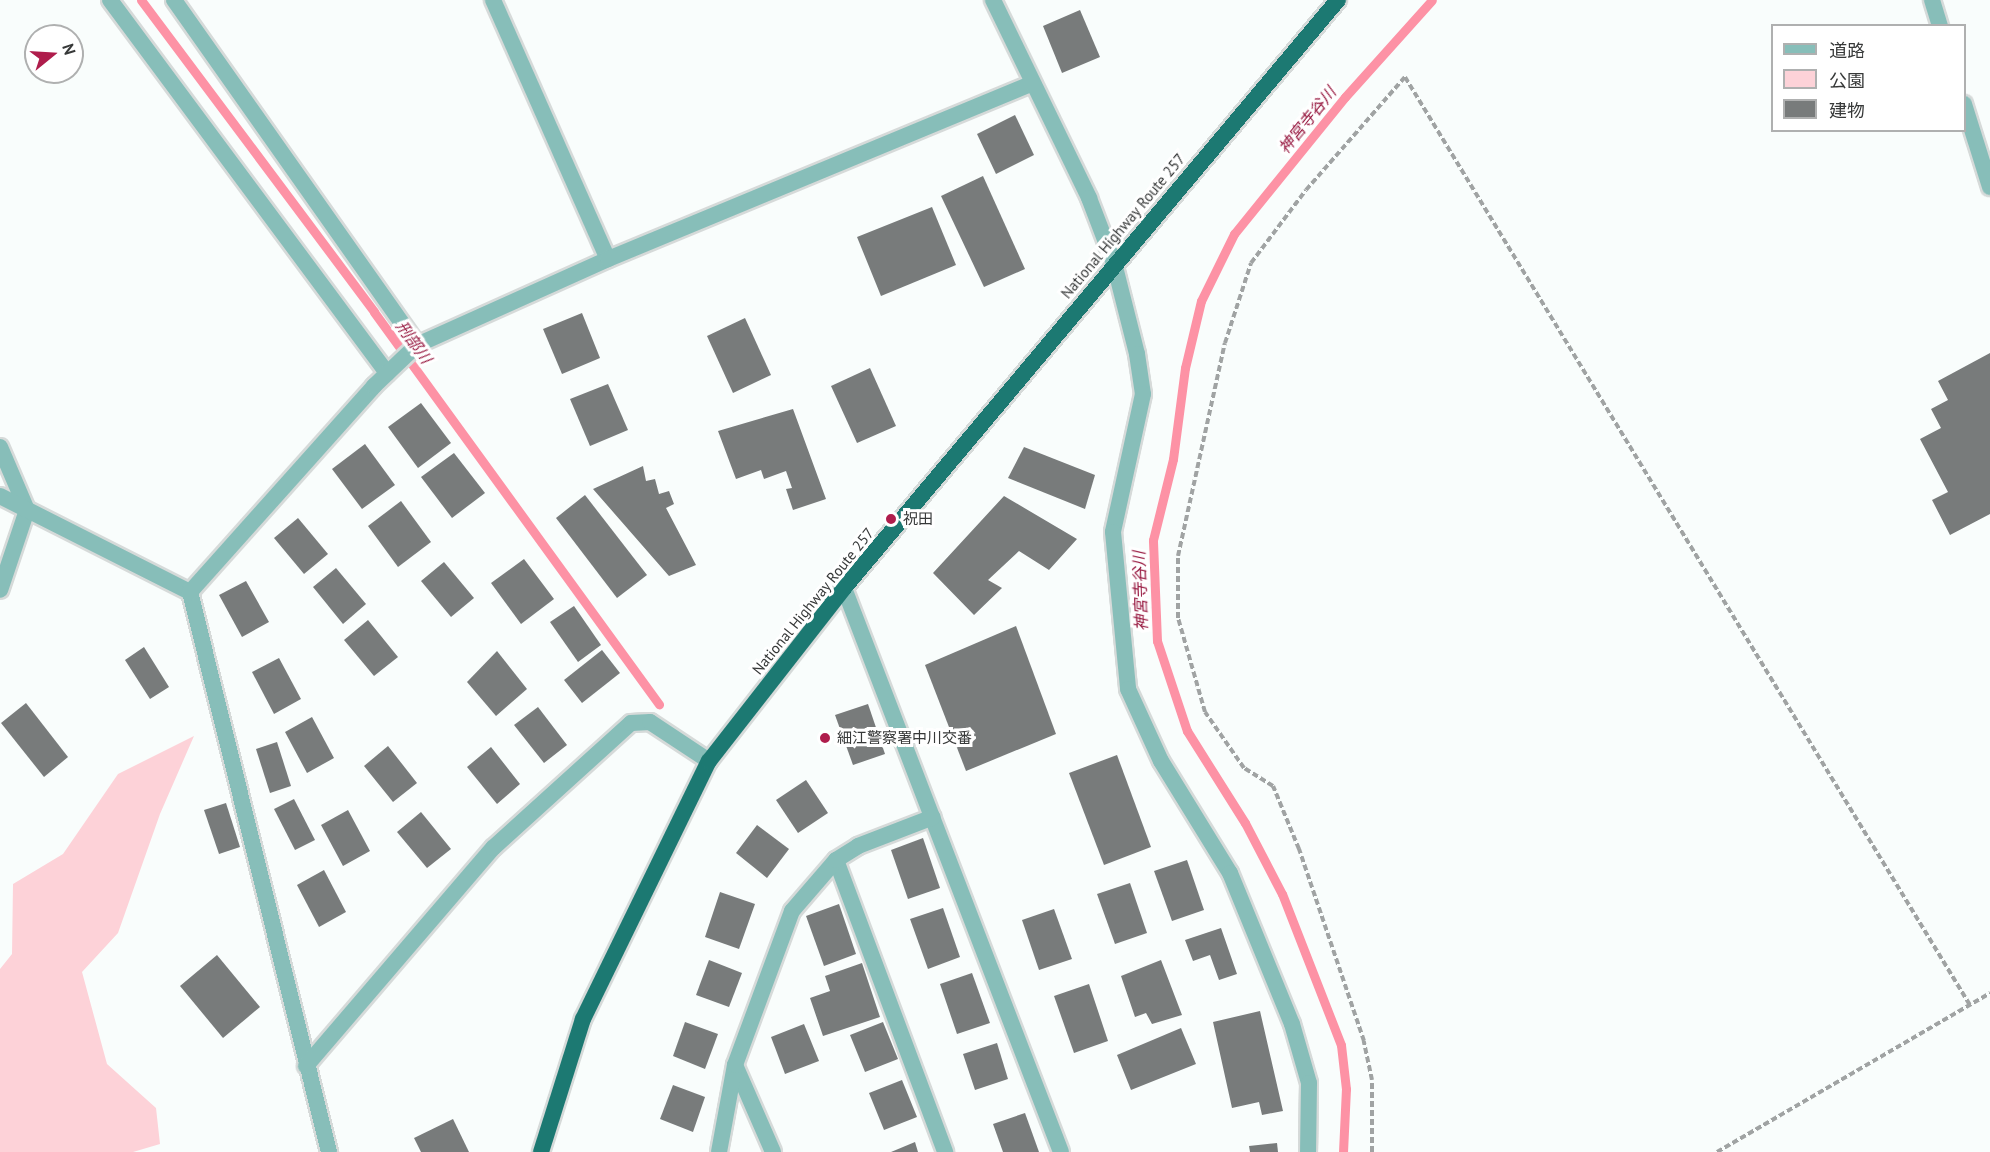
<!DOCTYPE html>
<html>
<head>
<meta charset="utf-8">
<style>
	body { margin:0 }
	#map { position:relative; width:1990px; height:1152px; overflow:hidden; background:#f9fdfc; font-family:"PT Sans","Noto Sans JP",sans-serif }
	div>[style] { position:absolute }
	[style*='--x'] { left:calc(var(--x)*1px); top:calc(var(--y)*1px); width:calc(var(--w)*1px); rotate:calc(var(--a)*1deg) }
	.green>* { inset:0; background:#fdd2d8 }
	.stream>* { height:9px; margin:-4.5px; padding:0 4.5px; transform-origin:4.5px; border-radius:4.5px; background:#fd92a5 }
	.building>* { inset:0; background:#787b7b }
	.path>* { height:4px; margin-top:-2px; transform-origin:0; background:repeating-linear-gradient(90deg,#a0a3a3 0 6px,transparent 0 9px) }
	.roads { filter:drop-shadow(2px 0 #d6dad9) drop-shadow(-2px 0 #d6dad9) drop-shadow(0 2px #d6dad9) drop-shadow(0 -2px #d6dad9) }
	.minor>* { height:16px; margin:-8px; padding:0 8px; transform-origin:8px; border-radius:8px; background:#87beb9 }
	.tertiary>* { height:16px; margin:-8px; padding:0 8px; transform-origin:8px; border-radius:8px; background:#87beb9 }
	.trunk>* { height:16px; margin:-8px; padding:0 8px; transform-origin:8px; border-radius:8px; background:#1c7972 }
	.dots>* { width:16px; height:16px; translate:-50% -50%; box-sizing:border-box; border:3px solid #fff; border-radius:50% }
	span { translate:-50% -50%; white-space:nowrap; text-align:center; line-height:1.15; -webkit-text-stroke:6px #fff; paint-order:stroke }
	.street-label { font-size:15px; color:#373939 }
	.poi-label { font-size:15px; color:#373939 }
	.left { translate:0 -50%; text-align:left }
	.water-label { font-size:16px; color:#981b42; font-style:italic }
	.legend { position:absolute; left:1771px; top:24px; width:195px; height:108px; box-sizing:border-box; background:#fff; border:2px solid #afb0b0; margin:0; padding:8px 10px; list-style:none; font-size:18px; color:#373939 }
	.legend li { display:flex; align-items:center; gap:12px; height:30px }
	.legend b { width:30px; border:2px solid #afb0b0 }
	.north { position:absolute; left:24px; top:24px; width:60px; height:60px; box-sizing:border-box; background:#fff; border:2px solid #afb0b0; border-radius:50%; rotate:72deg; font-size:16px; font-weight:700; line-height:24px; text-align:center; color:#373939 }
	.north::after { content:''; display:block; margin:auto; width:21px; height:27px; background:#af1d4c; clip-path:polygon(50% 0,100% 100%,50% 72%,0 100%) }
</style>
</head>
<body>
<div id="map">
	<div class="green">
		<i style="clip-path:polygon(194px 736px,160px 814px,118px 933px,82px 972px,107px 1064px,156px 1108px,160px 1144px,133px 1152px,0 1152px,0 969px,12px 954px,13px 884px,63px 854px,118px 774px)"></i>
	</div>
	<div class="stream">
		<i style="--x:141;--y:0;--w:389;--a:53.2"></i>
		<i style="--x:374;--y:312;--w:485;--a:54"></i>
		<i style="--x:1343;--y:1152;--w:63;--a:-87.3"></i>
		<i style="--x:1346;--y:1089;--w:44;--a:-96.5"></i>
		<i style="--x:1341;--y:1045;--w:162;--a:-111.3"></i>
		<i style="--x:1282;--y:894;--w:80;--a:-117.5"></i>
		<i style="--x:1245;--y:823;--w:109;--a:-122.2"></i>
		<i style="--x:1187;--y:731;--w:95;--a:-108.4"></i>
		<i style="--x:1157;--y:641;--w:101;--a:-92.3"></i>
		<i style="--x:1153;--y:540;--w:83;--a:-76.1"></i>
		<i style="--x:1173;--y:459;--w:92;--a:-82.5"></i>
		<i style="--x:1185;--y:368;--w:69;--a:-76.6"></i>
		<i style="--x:1201;--y:301;--w:75;--a:-63.8"></i>
		<i style="--x:1234;--y:234;--w:176;--a:-51"></i>
		<i style="--x:1345;--y:97;--w:130;--a:-48.1"></i>
	</div>
	<div class="building">
		<i style="clip-path:polygon(1080px 10px,1100px 57px,1062px 73px,1043px 26px)"></i>
		<i style="clip-path:polygon(1015px 115px,1034px 155px,996px 174px,977px 134px)"></i>
		<i style="clip-path:polygon(983px 176px,1025px 269px,984px 287px,941px 196px)"></i>
		<i style="clip-path:polygon(932px 207px,956px 265px,881px 296px,857px 237px)"></i>
		<i style="clip-path:polygon(582px 313px,600px 358px,562px 374px,543px 329px)"></i>
		<i style="clip-path:polygon(745px 318px,771px 375px,733px 393px,707px 336px)"></i>
		<i style="clip-path:polygon(1990px 353px,1990px 514px,1950px 535px,1932px 500px,1948px 492px,1920px 439px,1941px 428px,1931px 409px,1948px 400px,1938px 381px)"></i>
		<i style="clip-path:polygon(870px 368px,896px 426px,857px 443px,831px 386px)"></i>
		<i style="clip-path:polygon(608px 384px,628px 430px,590px 446px,570px 399px)"></i>
		<i style="clip-path:polygon(421px 403px,451px 443px,418px 468px,388px 427px)"></i>
		<i style="clip-path:polygon(793px 409px,826px 499px,793px 510px,786px 489px,792px 488px,786px 471px,764px 479px,761px 470px,736px 479px,718px 431px)"></i>
		<i style="clip-path:polygon(365px 444px,395px 485px,362px 509px,332px 469px)"></i>
		<i style="clip-path:polygon(1024px 447px,1095px 475px,1085px 509px,1008px 478px)"></i>
		<i style="clip-path:polygon(454px 453px,485px 493px,452px 518px,421px 477px)"></i>
		<i style="clip-path:polygon(643px 466px,646px 481px,655px 479px,659px 494px,669px 491px,674px 504px,666px 508px,696px 565px,669px 576px,593px 489px)"></i>
		<i style="clip-path:polygon(585px 495px,647px 575px,617px 598px,556px 518px)"></i>
		<i style="clip-path:polygon(1004px 496px,1077px 539px,1049px 570px,1019px 551px,988px 580px,1002px 588px,974px 615px,933px 573px)"></i>
		<i style="clip-path:polygon(401px 501px,431px 542px,398px 567px,368px 526px)"></i>
		<i style="clip-path:polygon(298px 518px,328px 554px,304px 574px,274px 538px)"></i>
		<i style="clip-path:polygon(524px 559px,554px 599px,521px 624px,491px 583px)"></i>
		<i style="clip-path:polygon(444px 562px,474px 598px,451px 617px,421px 581px)"></i>
		<i style="clip-path:polygon(336px 568px,366px 604px,343px 624px,313px 587px)"></i>
		<i style="clip-path:polygon(246px 581px,269px 622px,242px 637px,219px 595px)"></i>
		<i style="clip-path:polygon(574px 606px,601px 645px,578px 662px,550px 622px)"></i>
		<i style="clip-path:polygon(368px 620px,398px 657px,374px 676px,344px 640px)"></i>
		<i style="clip-path:polygon(1016px 626px,1056px 734px,966px 771px,925px 665px)"></i>
		<i style="clip-path:polygon(144px 647px,169px 687px,150px 699px,125px 660px)"></i>
		<i style="clip-path:polygon(602px 650px,620px 673px,582px 703px,564px 680px)"></i>
		<i style="clip-path:polygon(497px 651px,527px 689px,496px 716px,467px 682px)"></i>
		<i style="clip-path:polygon(279px 658px,301px 699px,274px 714px,252px 672px)"></i>
		<i style="clip-path:polygon(26px 703px,68px 757px,44px 777px,1px 723px)"></i>
		<i style="clip-path:polygon(868px 704px,885px 754px,853px 765px,835px 715px)"></i>
		<i style="clip-path:polygon(538px 707px,567px 745px,544px 763px,514px 725px)"></i>
		<i style="clip-path:polygon(312px 717px,334px 758px,307px 773px,285px 732px)"></i>
		<i style="clip-path:polygon(277px 742px,291px 786px,270px 793px,256px 749px)"></i>
		<i style="clip-path:polygon(388px 746px,417px 783px,393px 802px,364px 766px)"></i>
		<i style="clip-path:polygon(491px 747px,520px 784px,497px 804px,467px 767px)"></i>
		<i style="clip-path:polygon(1117px 755px,1151px 847px,1104px 865px,1069px 773px)"></i>
		<i style="clip-path:polygon(806px 780px,828px 813px,798px 833px,776px 800px)"></i>
		<i style="clip-path:polygon(294px 799px,315px 840px,295px 850px,274px 809px)"></i>
		<i style="clip-path:polygon(226px 803px,240px 847px,219px 854px,204px 810px)"></i>
		<i style="clip-path:polygon(348px 810px,370px 851px,343px 866px,321px 825px)"></i>
		<i style="clip-path:polygon(421px 812px,451px 849px,427px 868px,397px 832px)"></i>
		<i style="clip-path:polygon(757px 825px,789px 849px,767px 878px,736px 853px)"></i>
		<i style="clip-path:polygon(923px 838px,940px 888px,908px 899px,891px 850px)"></i>
		<i style="clip-path:polygon(1187px 860px,1204px 910px,1172px 921px,1154px 871px)"></i>
		<i style="clip-path:polygon(324px 870px,346px 912px,319px 927px,297px 885px)"></i>
		<i style="clip-path:polygon(1130px 883px,1147px 933px,1115px 944px,1097px 894px)"></i>
		<i style="clip-path:polygon(720px 892px,755px 904px,739px 949px,705px 937px)"></i>
		<i style="clip-path:polygon(839px 904px,856px 954px,824px 966px,806px 916px)"></i>
		<i style="clip-path:polygon(943px 908px,960px 957px,928px 969px,910px 919px)"></i>
		<i style="clip-path:polygon(1054px 909px,1072px 959px,1039px 970px,1022px 920px)"></i>
		<i style="clip-path:polygon(1221px 928px,1237px 974px,1219px 980px,1210px 955px,1193px 961px,1185px 940px)"></i>
		<i style="clip-path:polygon(217px 955px,260px 1007px,223px 1038px,180px 986px)"></i>
		<i style="clip-path:polygon(709px 960px,742px 973px,729px 1007px,696px 995px)"></i>
		<i style="clip-path:polygon(1161px 960px,1182px 1015px,1152px 1024px,1146px 1013px,1135px 1017px,1121px 976px)"></i>
		<i style="clip-path:polygon(862px 963px,880px 1017px,823px 1036px,810px 998px,830px 991px,825px 976px)"></i>
		<i style="clip-path:polygon(972px 973px,990px 1023px,957px 1034px,940px 984px)"></i>
		<i style="clip-path:polygon(1089px 984px,1108px 1041px,1074px 1053px,1054px 996px)"></i>
		<i style="clip-path:polygon(1260px 1011px,1283px 1111px,1262px 1115px,1259px 1102px,1232px 1108px,1213px 1022px)"></i>
		<i style="clip-path:polygon(685px 1022px,718px 1034px,705px 1069px,673px 1056px)"></i>
		<i style="clip-path:polygon(883px 1022px,898px 1059px,865px 1072px,850px 1035px)"></i>
		<i style="clip-path:polygon(804px 1024px,819px 1061px,785px 1074px,771px 1037px)"></i>
		<i style="clip-path:polygon(1181px 1028px,1196px 1064px,1131px 1090px,1117px 1055px)"></i>
		<i style="clip-path:polygon(997px 1043px,1008px 1079px,975px 1090px,963px 1054px)"></i>
		<i style="clip-path:polygon(902px 1080px,917px 1117px,884px 1130px,869px 1093px)"></i>
		<i style="clip-path:polygon(673px 1085px,705px 1097px,693px 1132px,660px 1119px)"></i>
		<i style="clip-path:polygon(1025px 1113px,1039px 1152px,1003px 1152px,993px 1124px)"></i>
		<i style="clip-path:polygon(453px 1119px,469px 1152px,421px 1152px,414px 1138px)"></i>
		<i style="clip-path:polygon(915px 1142px,918px 1152px,891px 1152px)"></i>
		<i style="clip-path:polygon(1277px 1143px,1278px 1152px,1250px 1152px,1249px 1146px)"></i>
	</div>
	<div class="path">
		<i style="--x:1372;--y:1152;--w:72;--a:-90"></i>
		<i style="--x:1372;--y:1080;--w:40;--a:-102"></i>
		<i style="--x:1364;--y:1041;--w:203;--a:-108.7"></i>
		<i style="--x:1299;--y:849;--w:68;--a:-112.4"></i>
		<i style="--x:1273;--y:786;--w:34;--a:-148"></i>
		<i style="--x:1244;--y:768;--w:68;--a:-124.9"></i>
		<i style="--x:1205;--y:712;--w:98;--a:-106"></i>
		<i style="--x:1178;--y:618;--w:62;--a:-90"></i>
		<i style="--x:1178;--y:556;--w:218;--a:-77.6"></i>
		<i style="--x:1225;--y:343;--w:84;--a:-72"></i>
		<i style="--x:1251;--y:263;--w:91;--a:-53"></i>
		<i style="--x:1306;--y:190;--w:150;--a:-48.8"></i>
		<i style="--x:1405;--y:77;--w:1086;--a:58.67"></i>
		<i style="--x:1717;--y:1152;--w:316;--a:-30.2"></i>
	</div>
	<div class="roads">
		<div class="minor">
			<i style="--x:110;--y:0;--w:465;--a:53.4"></i>
			<i style="--x:174;--y:0;--w:422;--a:54.8"></i>
			<i style="--x:493;--y:0;--w:283;--a:66.1"></i>
			<i style="--x:0;--y:447;--w:69;--a:66.8"></i>
			<i style="--x:27;--y:510;--w:84;--a:108.6"></i>
			<i style="--x:0;--y:496;--w:213;--a:26.8"></i>
			<i style="--x:190;--y:592;--w:577;--a:76.06"></i>
			<i style="--x:844;--y:588;--w:604;--a:68.96"></i>
			<i style="--x:190;--y:592;--w:276;--a:-48.2"></i>
			<i style="--x:374;--y:386;--w:59;--a:-43.6"></i>
			<i style="--x:417;--y:345;--w:209;--a:-24.2"></i>
			<i style="--x:608;--y:259;--w:459;--a:-22.5"></i>
			<i style="--x:836;--y:860;--w:312;--a:69.5"></i>
			<i style="--x:735;--y:1065;--w:95;--a:66.4"></i>
			<i style="--x:306;--y:1066;--w:287;--a:-49.4"></i>
			<i style="--x:493;--y:848;--w:186;--a:-42.2"></i>
			<i style="--x:631;--y:723;--w:19;--a:-3"></i>
			<i style="--x:650;--y:722;--w:71;--a:33.5"></i>
			<i style="--x:719;--y:1152;--w:88;--a:-79.6"></i>
			<i style="--x:735;--y:1065;--w:164;--a:-69.7"></i>
			<i style="--x:792;--y:911;--w:67;--a:-49.2"></i>
			<i style="--x:836;--y:860;--w:26;--a:-32"></i>
			<i style="--x:858;--y:846;--w:80;--a:-21.1"></i>
		</div>
		<div class="tertiary">
			<i style="--x:993;--y:0;--w:220;--a:64.1"></i>
			<i style="--x:1089;--y:198;--w:70;--a:69"></i>
			<i style="--x:1114;--y:263;--w:94;--a:75.8"></i>
			<i style="--x:1137;--y:354;--w:40;--a:81.5"></i>
			<i style="--x:1143;--y:394;--w:141;--a:102.3"></i>
			<i style="--x:1113;--y:532;--w:158;--a:84.5"></i>
			<i style="--x:1128;--y:689;--w:79;--a:65.4"></i>
			<i style="--x:1161;--y:761;--w:132;--a:58.4"></i>
			<i style="--x:1230;--y:873;--w:163;--a:67.7"></i>
			<i style="--x:1292;--y:1024;--w:61;--a:73.9"></i>
			<i style="--x:1309;--y:1083;--w:69;--a:90.8"></i>
			<i style="--x:1932;--y:0;--w:27;--a:73"></i>
			<i style="--x:1964;--y:104;--w:87;--a:72.6"></i>
		</div>
		<div class="trunk">
			<i style="--x:541;--y:1152;--w:139;--a:-72.5"></i>
			<i style="--x:583;--y:1019;--w:287;--a:-64"></i>
			<i style="--x:709;--y:761;--w:219;--a:-52"></i>
			<i style="--x:844;--y:588;--w:768;--a:-49.97"></i>
		</div>
	</div>
	<div class="dots">
		<i style="left:891px;top:519px;background:#af1d4c"></i>
		<i style="left:825px;top:738px;background:#af1d4c"></i>
	</div>
	<div class="street-label">
		<span style="left:1123px;top:226px;rotate:-50deg">National Highway Route 257</span>
		<span style="left:813px;top:601px;rotate:-51deg">National Highway Route 257</span>
	</div>
	<div class="poi-label">
		<span class="left" style="left:903px;top:519px">祝田</span>
		<span class="left" style="left:837px;top:738px">細江警察署中川交番</span>
	</div>
	<div class="water-label">
		<span style="left:1307px;top:120px;rotate:-51deg">神宮寺谷川</span>
		<span style="left:414px;top:342px;rotate:54deg">刑部川</span>
		<span style="left:1140px;top:591px;rotate:-92deg">神宮寺谷川</span>
	</div>
	<ul class="legend">
	<li><b style="height:8px;background:#87beb9"></b>道路</li>
	<li><b style="height:16px;background:#fdd2d8"></b>公園</li>
	<li><b style="height:16px;background:#787b7b"></b>建物</li>
	</ul>
	<div class="north">N</div>
</div>
</body>
</html>
